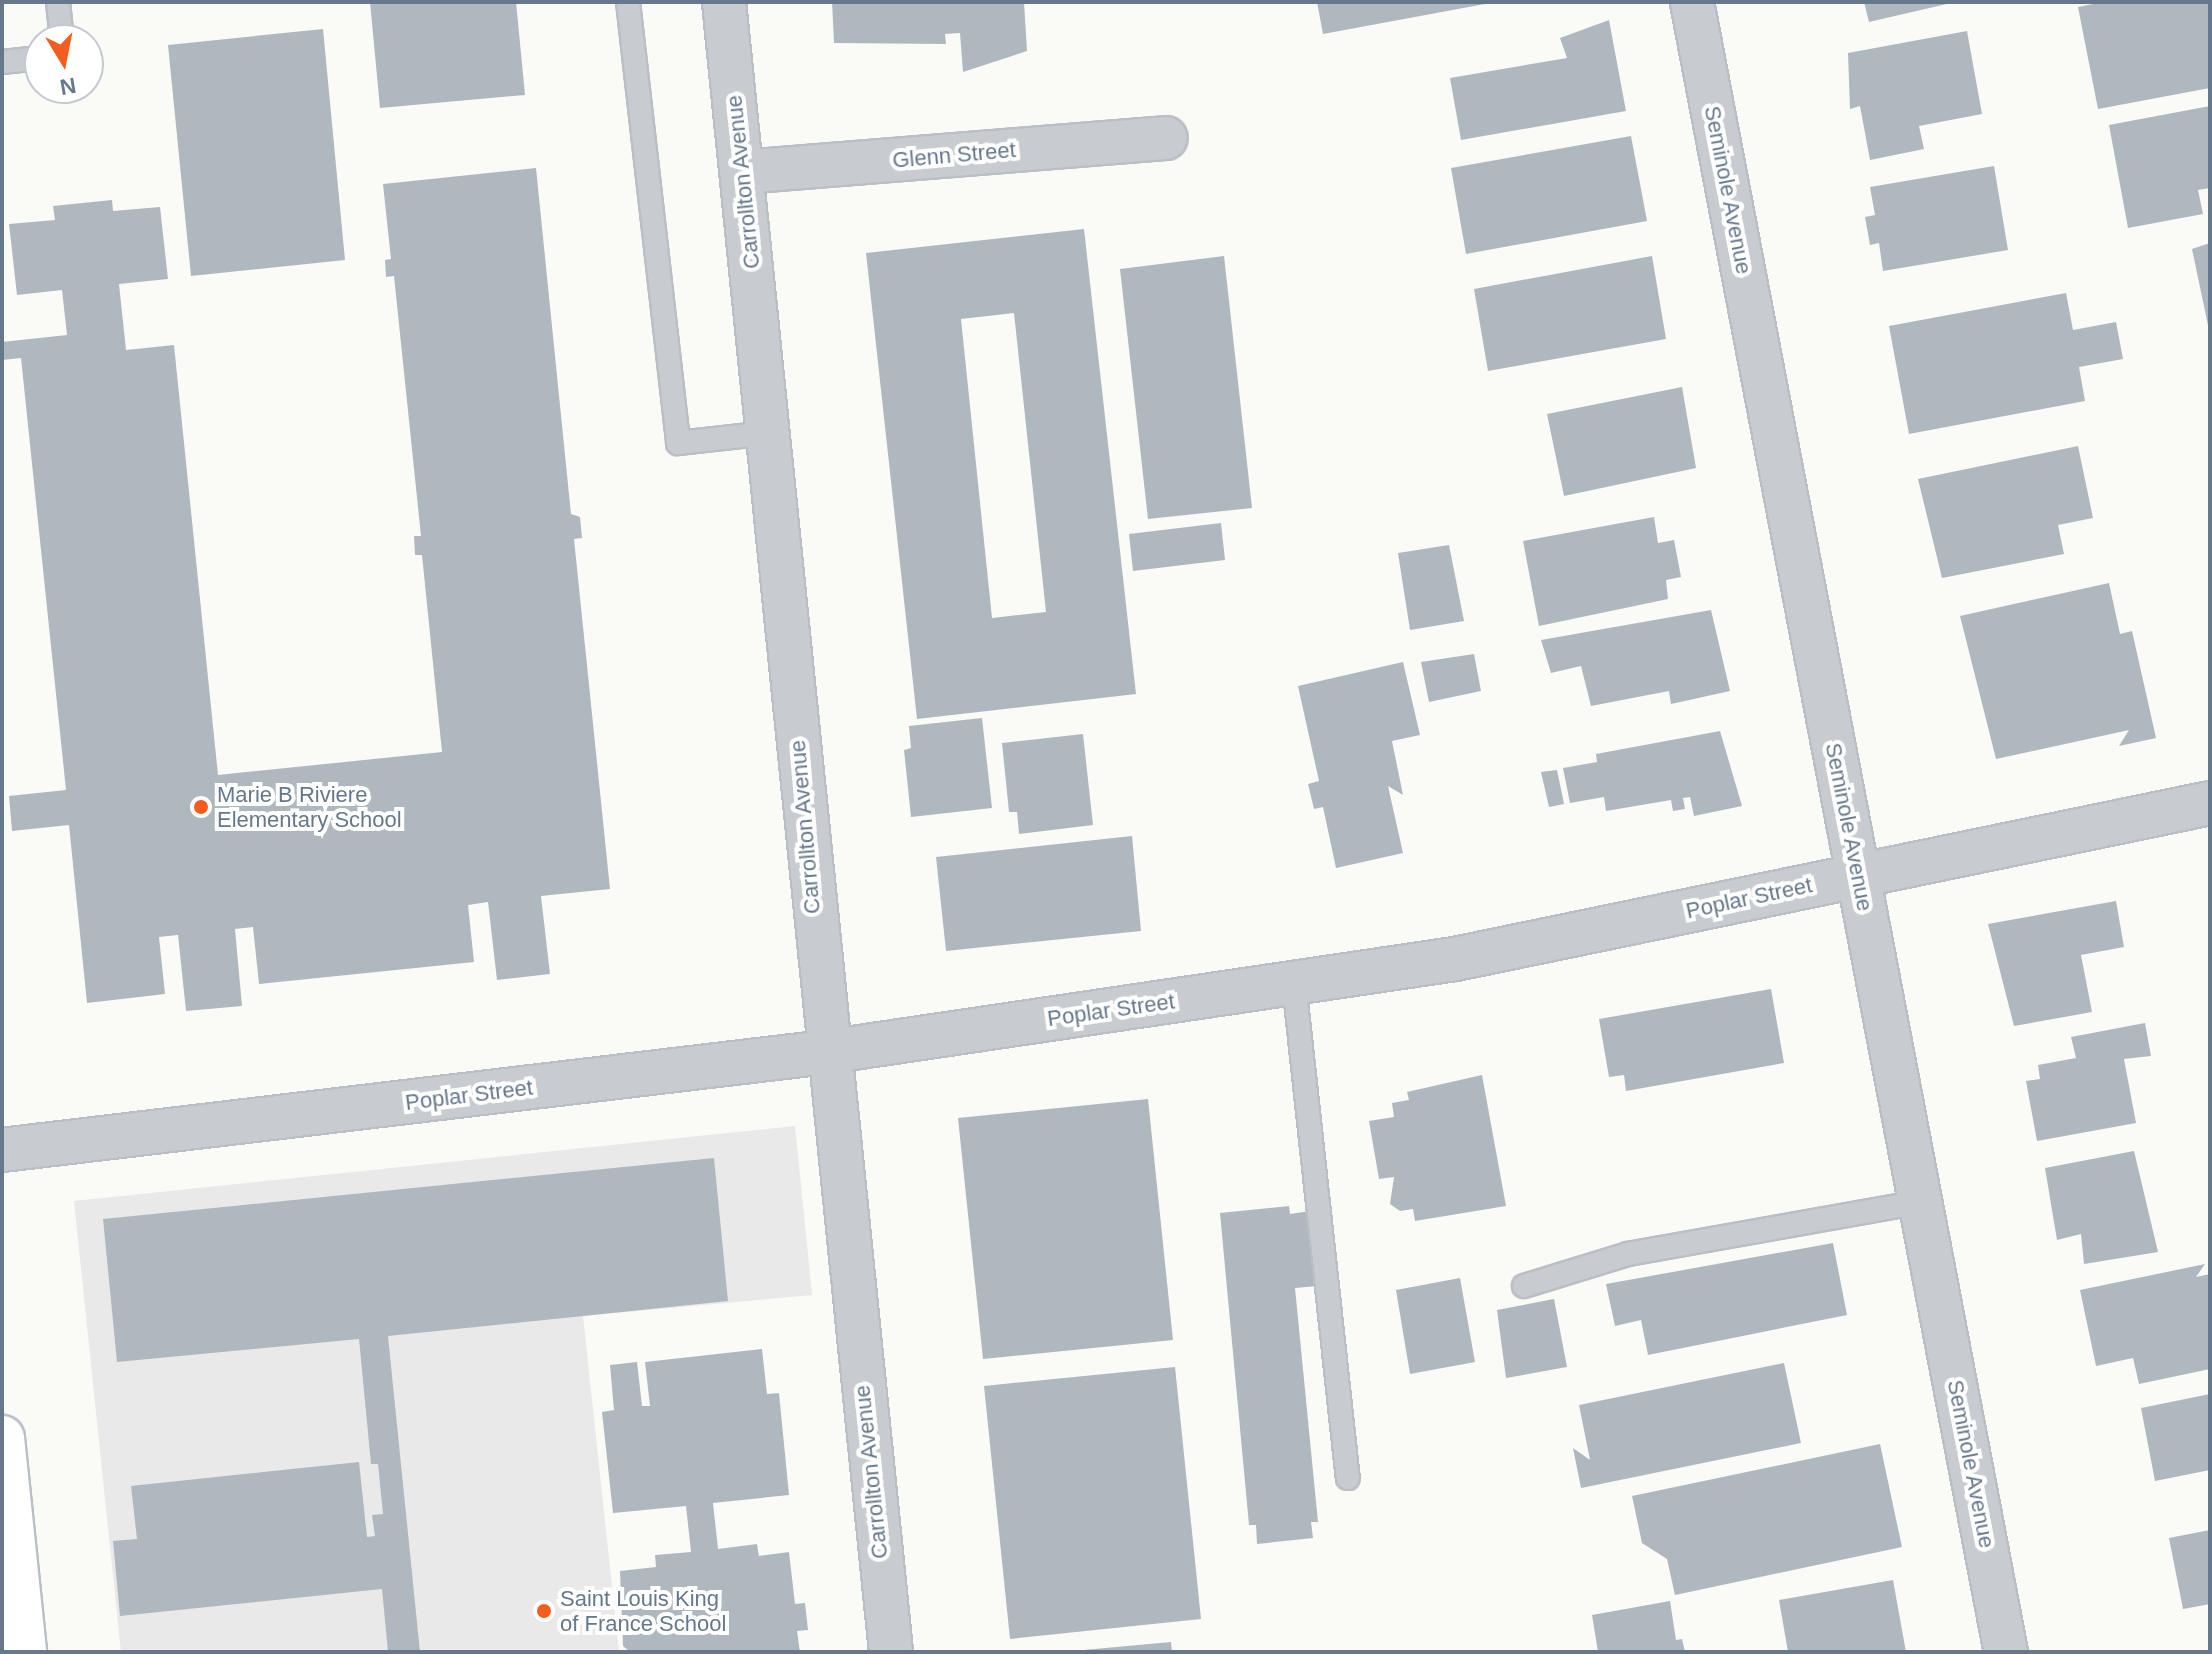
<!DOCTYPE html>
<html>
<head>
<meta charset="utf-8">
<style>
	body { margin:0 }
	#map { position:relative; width:2212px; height:1654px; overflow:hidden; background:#fafaf7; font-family:Arial,sans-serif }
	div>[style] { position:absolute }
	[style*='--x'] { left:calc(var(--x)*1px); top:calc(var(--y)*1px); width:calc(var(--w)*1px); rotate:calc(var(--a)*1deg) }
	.built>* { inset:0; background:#e8e9e8 }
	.building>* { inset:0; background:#b0b8bf }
	.roads { filter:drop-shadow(2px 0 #b9bfc4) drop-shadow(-2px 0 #b9bfc4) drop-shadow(0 2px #b9bfc4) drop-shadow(0 -2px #b9bfc4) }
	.service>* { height:22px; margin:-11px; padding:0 11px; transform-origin:11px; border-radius:11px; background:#c8cbd0 }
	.minor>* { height:42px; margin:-21px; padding:0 21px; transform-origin:21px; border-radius:21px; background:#c8cbd0 }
	.secondary>* { height:44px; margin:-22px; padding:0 22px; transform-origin:22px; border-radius:22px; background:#fff }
	.dots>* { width:22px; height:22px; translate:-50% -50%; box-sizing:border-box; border:4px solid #fff; border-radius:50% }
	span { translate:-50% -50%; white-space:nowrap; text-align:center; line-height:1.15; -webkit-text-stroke:8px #fff; paint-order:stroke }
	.street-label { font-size:22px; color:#66788b }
	.poi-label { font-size:22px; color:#66788b }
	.left { translate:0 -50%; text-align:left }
	.frame { position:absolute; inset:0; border:4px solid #66788b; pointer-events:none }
	.north { position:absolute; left:24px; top:24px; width:80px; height:80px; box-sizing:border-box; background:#fff; border:2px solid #c2c9d1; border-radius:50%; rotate:170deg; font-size:22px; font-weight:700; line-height:32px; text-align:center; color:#66788b }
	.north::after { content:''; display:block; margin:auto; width:28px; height:36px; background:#f45d1d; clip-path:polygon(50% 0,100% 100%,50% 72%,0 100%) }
</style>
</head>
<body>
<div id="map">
	<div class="built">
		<i style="clip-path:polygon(795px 1126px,812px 1295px,583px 1316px,619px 1652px,121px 1652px,74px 1201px)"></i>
	</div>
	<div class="building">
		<i style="clip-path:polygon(370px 2px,516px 2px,525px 95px,380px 108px)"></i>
		<i style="clip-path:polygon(832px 2px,1024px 2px,1027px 51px,963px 72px,960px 33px,945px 34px,946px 44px,834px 43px)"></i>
		<i style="clip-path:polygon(1317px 2px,1485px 2px,1485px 4px,1323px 34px)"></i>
		<i style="clip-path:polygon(1864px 2px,1950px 2px,1951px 3px,1869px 22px)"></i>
		<i style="clip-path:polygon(2103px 2px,2210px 2px,2210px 88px,2098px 109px,2078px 7px)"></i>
		<i style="clip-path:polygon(1609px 20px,1626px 111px,1461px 140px,1450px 78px,1567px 58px,1560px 38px)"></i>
		<i style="clip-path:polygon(323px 29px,345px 260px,191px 276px,168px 45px)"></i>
		<i style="clip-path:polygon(1967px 31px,1982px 114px,1919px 126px,1924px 149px,1870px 160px,1860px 106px,1850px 109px,1848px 53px)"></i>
		<i style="clip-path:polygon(2210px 106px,2210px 188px,2198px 190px,2203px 214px,2128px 228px,2109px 125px)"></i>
		<i style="clip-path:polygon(1631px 136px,1647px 221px,1466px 254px,1451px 168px)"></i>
		<i style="clip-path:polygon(1994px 166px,2008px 250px,1883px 271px,1879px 243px,1870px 245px,1865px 217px,1875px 215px,1870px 187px)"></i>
		<i style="clip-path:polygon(536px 168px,571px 514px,580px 517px,582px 538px,574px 539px,610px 889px,541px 896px,550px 974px,497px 980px,488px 902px,468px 905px,474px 962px,259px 984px,253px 927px,235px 929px,242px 1006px,186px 1011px,178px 935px,159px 937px,165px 994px,87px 1003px,69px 825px,12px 831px,9px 796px,66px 790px,21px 358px,2px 360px,2px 342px,67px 335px,62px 290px,17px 295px,9px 224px,55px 220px,53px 206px,112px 200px,113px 211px,160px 207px,168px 279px,119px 284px,126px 350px,174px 345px,218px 775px,442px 752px,422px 555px,415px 555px,414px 536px,421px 536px,394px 276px,386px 277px,385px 260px,391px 259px,383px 184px)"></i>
		<i style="clip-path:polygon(evenodd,1084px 229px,1136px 694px,917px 719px,866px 253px,1084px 229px,1014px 313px,1046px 612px,992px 618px,961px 319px,1014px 313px)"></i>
		<i style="clip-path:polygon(2210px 243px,2210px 330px,2209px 330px,2192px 249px)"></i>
		<i style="clip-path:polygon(1224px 256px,1252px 508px,1148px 519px,1120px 269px)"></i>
		<i style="clip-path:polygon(1652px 256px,1666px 339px,1488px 371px,1474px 289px)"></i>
		<i style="clip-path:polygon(2066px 293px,2073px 330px,2116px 322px,2123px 359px,2079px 367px,2085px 401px,1909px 434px,1889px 326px)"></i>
		<i style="clip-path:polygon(1682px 387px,1696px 468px,1564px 496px,1547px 414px)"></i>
		<i style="clip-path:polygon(2078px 446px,2093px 518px,2058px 525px,2064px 554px,1942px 578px,1918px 479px)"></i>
		<i style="clip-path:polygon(1654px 517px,1658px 543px,1674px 540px,1681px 577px,1666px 580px,1668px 599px,1539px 626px,1523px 541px)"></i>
		<i style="clip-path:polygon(1221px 523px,1225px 560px,1133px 571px,1129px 534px)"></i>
		<i style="clip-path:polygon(1449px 545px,1464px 621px,1410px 630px,1398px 553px)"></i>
		<i style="clip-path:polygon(2109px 583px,2120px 634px,2132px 631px,2156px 738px,2119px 746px,2129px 730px,1996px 759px,1960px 616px)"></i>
		<i style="clip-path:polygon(1711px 610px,1730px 691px,1671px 704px,1669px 691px,1591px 706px,1581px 666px,1551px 673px,1541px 640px)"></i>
		<i style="clip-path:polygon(1474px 654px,1481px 691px,1429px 702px,1421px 662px)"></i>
		<i style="clip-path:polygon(1403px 662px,1420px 735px,1392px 741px,1403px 795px,1388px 786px,1403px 853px,1336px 868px,1323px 807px,1314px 809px,1308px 784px,1319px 781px,1298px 686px)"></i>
		<i style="clip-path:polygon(982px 718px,992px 808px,911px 817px,904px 750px,911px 748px,909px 726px)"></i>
		<i style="clip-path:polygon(1720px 731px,1742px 806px,1694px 816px,1690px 797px,1683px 798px,1685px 809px,1673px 811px,1671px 800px,1606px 811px,1604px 797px,1570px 803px,1563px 768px,1597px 762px,1596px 754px)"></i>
		<i style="clip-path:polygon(1083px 734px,1093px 825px,1019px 834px,1017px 812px,1009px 812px,1002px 743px)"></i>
		<i style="clip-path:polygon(1557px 770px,1564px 804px,1549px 807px,1541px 772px)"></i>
		<i style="clip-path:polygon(1132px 836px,1141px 931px,946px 951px,936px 857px)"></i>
		<i style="clip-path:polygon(2116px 901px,2124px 947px,2081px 955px,2092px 1012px,2014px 1026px,1988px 924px)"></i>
		<i style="clip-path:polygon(1771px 989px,1784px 1063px,1626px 1091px,1624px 1075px,1609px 1077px,1599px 1019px)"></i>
		<i style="clip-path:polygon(2145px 1023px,2151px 1056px,2124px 1059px,2136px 1123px,2037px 1141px,2026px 1081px,2040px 1079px,2038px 1065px,2076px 1058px,2071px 1037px)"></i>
		<i style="clip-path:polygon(1482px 1075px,1506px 1206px,1415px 1221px,1413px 1209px,1400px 1211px,1390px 1204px,1394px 1177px,1379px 1179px,1369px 1121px,1394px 1117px,1392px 1103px,1409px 1100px,1407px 1092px)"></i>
		<i style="clip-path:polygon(1148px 1099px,1173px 1340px,983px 1359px,958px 1118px)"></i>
		<i style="clip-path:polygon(2134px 1151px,2158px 1252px,2084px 1264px,2081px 1234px,2057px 1240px,2045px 1168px)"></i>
		<i style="clip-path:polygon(714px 1158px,728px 1301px,388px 1336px,420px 1652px,388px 1652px,382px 1589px,120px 1616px,113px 1541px,137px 1539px,131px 1486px,359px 1462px,367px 1537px,375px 1536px,372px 1515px,383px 1514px,378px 1464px,371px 1464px,359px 1339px,117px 1362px,103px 1219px)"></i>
		<i style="clip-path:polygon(1289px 1206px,1290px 1214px,1310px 1211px,1317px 1286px,1295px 1288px,1318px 1522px,1311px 1522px,1313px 1538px,1257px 1544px,1256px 1525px,1249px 1525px,1220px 1213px)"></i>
		<i style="clip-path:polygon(1833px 1243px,1847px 1315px,1648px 1355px,1641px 1320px,1615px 1326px,1606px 1284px)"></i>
		<i style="clip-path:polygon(2205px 1264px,2196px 1277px,2210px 1274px,2210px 1369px,2139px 1384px,2133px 1358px,2096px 1366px,2080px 1290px)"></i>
		<i style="clip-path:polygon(1460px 1278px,1475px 1362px,1410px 1374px,1396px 1290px)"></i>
		<i style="clip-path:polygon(1554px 1299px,1567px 1367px,1506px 1378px,1497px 1310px)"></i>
		<i style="clip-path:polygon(762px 1349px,767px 1394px,779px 1393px,789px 1495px,713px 1503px,718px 1549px,757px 1544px,759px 1556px,789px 1552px,795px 1604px,805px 1603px,808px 1630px,797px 1631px,800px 1652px,630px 1652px,623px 1646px,620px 1571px,656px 1567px,655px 1555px,691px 1552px,686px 1506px,613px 1513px,602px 1412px,614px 1410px,610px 1365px,637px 1362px,642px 1406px,650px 1406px,645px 1362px)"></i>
		<i style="clip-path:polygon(1784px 1363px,1801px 1443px,1581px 1488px,1573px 1448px,1590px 1460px,1579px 1405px)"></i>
		<i style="clip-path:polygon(1175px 1367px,1201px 1619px,1010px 1639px,984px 1386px)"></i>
		<i style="clip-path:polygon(2210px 1394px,2210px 1470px,2155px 1481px,2141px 1408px)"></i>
		<i style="clip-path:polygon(1880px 1444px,1902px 1547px,1675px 1595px,1667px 1559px,1642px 1543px,1632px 1496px)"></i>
		<i style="clip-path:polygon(2210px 1530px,2210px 1604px,2183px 1609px,2169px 1538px)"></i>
		<i style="clip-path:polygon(1893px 1580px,1906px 1652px,1788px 1652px,1779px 1600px)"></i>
		<i style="clip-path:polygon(1670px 1601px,1676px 1640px,1682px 1639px,1685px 1652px,1598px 1652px,1592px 1615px)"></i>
		<i style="clip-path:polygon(1171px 1642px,1172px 1652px,1083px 1652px,1083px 1650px)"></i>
	</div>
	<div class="roads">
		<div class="service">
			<i style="--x:58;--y:2;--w:38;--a:84"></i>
			<i style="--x:628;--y:2;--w:444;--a:83.5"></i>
			<i style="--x:678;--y:443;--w:91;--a:-6.3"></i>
			<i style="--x:2;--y:62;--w:38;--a:-6"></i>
			<i style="--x:1294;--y:983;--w:498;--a:83.8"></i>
			<i style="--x:1524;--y:1286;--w:109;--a:-17.1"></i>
			<i style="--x:1628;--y:1254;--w:298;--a:-10.1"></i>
		</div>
		<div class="minor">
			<i style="--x:724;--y:2;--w:1658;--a:84.22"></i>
			<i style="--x:1692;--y:2;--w:1680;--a:79.23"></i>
			<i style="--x:743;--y:172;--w:424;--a:-4.6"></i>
			<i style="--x:2;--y:1150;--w:830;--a:-6.78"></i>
			<i style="--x:826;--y:1052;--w:636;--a:-8.41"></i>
			<i style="--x:1455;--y:959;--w:771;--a:-11.67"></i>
		</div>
		<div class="secondary">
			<i style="--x:2;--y:1438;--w:215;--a:84.1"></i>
		</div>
	</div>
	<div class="dots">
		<i style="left:201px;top:807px;background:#f45d1d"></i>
		<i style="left:544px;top:1611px;background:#f45d1d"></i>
	</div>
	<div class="street-label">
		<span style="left:954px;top:155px;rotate:-5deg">Glenn Street</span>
		<span style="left:743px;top:182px;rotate:-96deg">Carrollton Avenue</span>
		<span style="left:1728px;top:190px;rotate:79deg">Seminole Avenue</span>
		<span style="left:805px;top:827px;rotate:-95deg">Carrollton Avenue</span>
		<span style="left:1849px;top:827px;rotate:79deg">Seminole Avenue</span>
		<span style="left:1749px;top:898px;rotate:-12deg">Poplar Street</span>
		<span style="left:1111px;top:1010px;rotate:-8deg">Poplar Street</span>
		<span style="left:469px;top:1095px;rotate:-7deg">Poplar Street</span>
		<span style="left:1971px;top:1464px;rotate:79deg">Seminole Avenue</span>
		<span style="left:871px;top:1472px;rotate:-96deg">Carrollton Avenue</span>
	</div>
	<div class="poi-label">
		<span class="left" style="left:217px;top:807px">Marie B Riviere<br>Elementary School</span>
		<span class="left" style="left:560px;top:1611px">Saint Louis King<br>of France School</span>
	</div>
	<div class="frame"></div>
	<div class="north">N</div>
</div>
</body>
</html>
